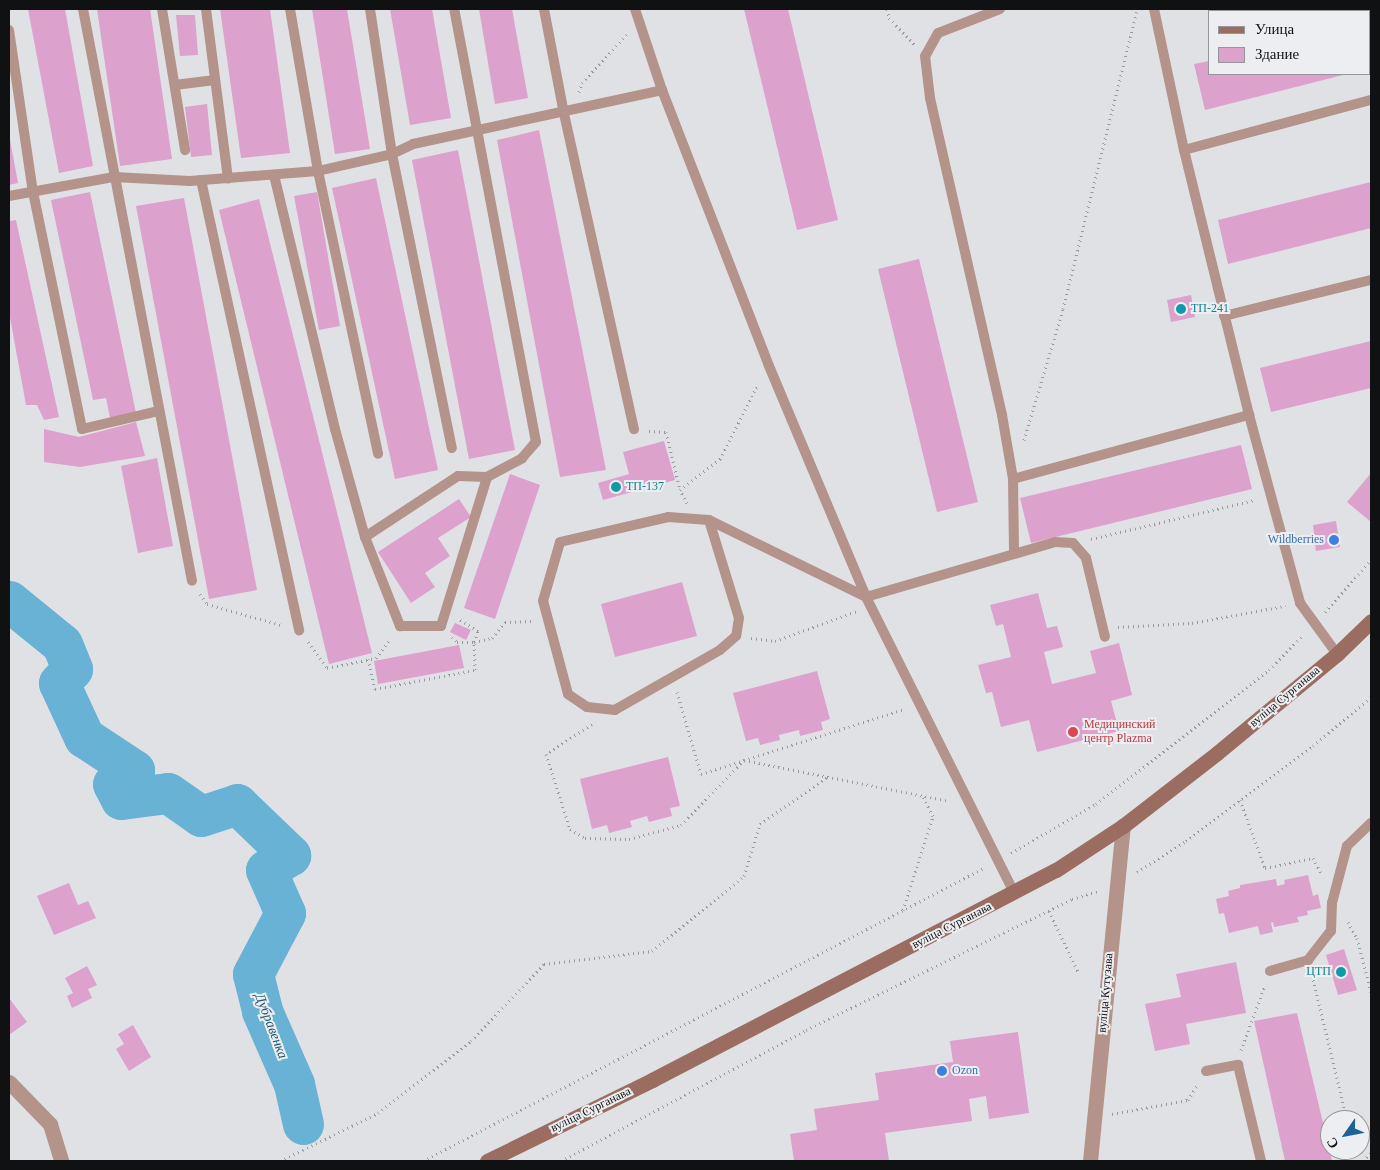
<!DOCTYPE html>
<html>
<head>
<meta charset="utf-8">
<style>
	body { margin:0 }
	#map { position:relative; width:1380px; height:1170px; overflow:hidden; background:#e0e1e4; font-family:Georgia,serif }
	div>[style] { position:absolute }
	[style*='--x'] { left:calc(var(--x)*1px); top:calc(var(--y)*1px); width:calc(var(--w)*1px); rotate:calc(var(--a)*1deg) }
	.river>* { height:41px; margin:-20.5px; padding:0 20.5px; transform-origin:20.5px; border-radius:20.5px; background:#68b2d5 }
	.building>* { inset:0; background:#dca1cd }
	.path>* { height:3px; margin-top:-1.5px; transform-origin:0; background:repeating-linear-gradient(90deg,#98999c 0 1px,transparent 0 5px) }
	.service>* { height:10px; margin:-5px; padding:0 5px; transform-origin:5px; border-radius:5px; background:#b3938a }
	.minor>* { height:15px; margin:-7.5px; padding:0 7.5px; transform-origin:7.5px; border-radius:7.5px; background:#b3938a }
	.secondary>* { height:15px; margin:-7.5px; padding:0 7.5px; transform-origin:7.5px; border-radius:7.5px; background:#9a6d60 }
	.dots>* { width:14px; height:14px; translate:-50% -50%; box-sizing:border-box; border:2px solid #edeef1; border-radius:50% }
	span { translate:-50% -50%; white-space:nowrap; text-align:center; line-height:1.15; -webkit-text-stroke:4px #edeef1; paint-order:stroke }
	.culture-label { font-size:12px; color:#0d838f }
	.left { translate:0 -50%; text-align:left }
	.right { translate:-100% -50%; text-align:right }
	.shop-label { font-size:12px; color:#366cbe }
	.street-label { font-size:12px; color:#101112 }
	.health-label { font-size:12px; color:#be3a42 }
	.water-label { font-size:14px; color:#1d5771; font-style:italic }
	.frame { position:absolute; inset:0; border:10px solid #101112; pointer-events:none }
	.legend { position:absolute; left:1208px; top:10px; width:162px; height:65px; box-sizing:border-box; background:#edeef1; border:1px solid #959698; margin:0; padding:6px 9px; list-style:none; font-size:15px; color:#101112 }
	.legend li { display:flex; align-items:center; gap:10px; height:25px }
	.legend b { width:25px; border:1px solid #959698 }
	.north { position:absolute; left:1320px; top:1110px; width:50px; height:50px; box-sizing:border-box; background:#edeef1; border:1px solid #959698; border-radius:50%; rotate:237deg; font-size:14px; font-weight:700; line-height:20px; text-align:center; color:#101112 }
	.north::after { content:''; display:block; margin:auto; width:18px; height:22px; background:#1b6497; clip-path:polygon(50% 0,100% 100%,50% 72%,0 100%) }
</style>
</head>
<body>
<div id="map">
	<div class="river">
		<i style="--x:9;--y:601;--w:68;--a:39.1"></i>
		<i style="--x:62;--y:644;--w:27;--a:68"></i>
		<i style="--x:72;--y:669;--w:19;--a:133"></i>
		<i style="--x:59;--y:683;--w:60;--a:65.2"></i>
		<i style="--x:84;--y:737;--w:60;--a:33.4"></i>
		<i style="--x:134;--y:770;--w:25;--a:146"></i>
		<i style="--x:113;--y:784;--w:17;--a:62"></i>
		<i style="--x:121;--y:799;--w:47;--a:-7.3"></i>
		<i style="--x:168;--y:793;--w:40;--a:34.9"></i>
		<i style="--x:201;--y:816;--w:38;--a:-18"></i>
		<i style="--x:237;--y:804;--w:74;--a:43.9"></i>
		<i style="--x:290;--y:855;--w:28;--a:148"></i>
		<i style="--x:266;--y:870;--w:47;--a:66.2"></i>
		<i style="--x:285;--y:913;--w:69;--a:117.7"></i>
		<i style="--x:253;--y:974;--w:38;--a:76"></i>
		<i style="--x:262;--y:1011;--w:80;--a:66.3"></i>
		<i style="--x:294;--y:1084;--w:41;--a:77.3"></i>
	</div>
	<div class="building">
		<i style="clip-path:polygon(28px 9px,65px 9px,93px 166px,59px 173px)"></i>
		<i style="clip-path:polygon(97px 9px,150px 9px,172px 159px,120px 166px)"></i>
		<i style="clip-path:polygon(220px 9px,270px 9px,290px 153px,241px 158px)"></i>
		<i style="clip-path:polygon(312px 9px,347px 9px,370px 149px,335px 154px)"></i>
		<i style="clip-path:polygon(390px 9px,432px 9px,451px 118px,410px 125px)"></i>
		<i style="clip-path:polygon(479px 9px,512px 9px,528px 98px,495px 104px)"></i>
		<i style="clip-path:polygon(744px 9px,788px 9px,838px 220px,797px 230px)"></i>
		<i style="clip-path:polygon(176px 15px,195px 15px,198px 55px,180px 56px)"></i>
		<i style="clip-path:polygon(1371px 20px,1371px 68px,1369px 69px,1369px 21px)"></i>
		<i style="clip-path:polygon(1209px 61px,1209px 74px,1347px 74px,1205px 110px,1194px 64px)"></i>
		<i style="clip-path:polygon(207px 104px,212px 155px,191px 157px,185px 107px)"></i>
		<i style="clip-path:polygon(539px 130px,606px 470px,560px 477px,497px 140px)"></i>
		<i style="clip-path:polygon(9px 134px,18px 183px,9px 185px)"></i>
		<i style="clip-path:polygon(458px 150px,515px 450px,469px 459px,412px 160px)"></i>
		<i style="clip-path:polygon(376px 178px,438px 470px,395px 479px,332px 188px)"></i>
		<i style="clip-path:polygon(1371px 182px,1371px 228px,1228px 264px,1218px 220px)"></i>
		<i style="clip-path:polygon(90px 192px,136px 413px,110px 418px,106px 398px,93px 400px,51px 200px)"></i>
		<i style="clip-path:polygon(317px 192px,340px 326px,319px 330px,294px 196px)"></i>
		<i style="clip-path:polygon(184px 198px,257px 590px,209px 599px,136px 206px)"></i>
		<i style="clip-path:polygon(259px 199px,372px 653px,329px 664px,219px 210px)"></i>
		<i style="clip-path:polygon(16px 220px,59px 417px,44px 420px,37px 405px,26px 405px,9px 312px,9px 221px)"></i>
		<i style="clip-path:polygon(919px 259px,978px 502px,937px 512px,878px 269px)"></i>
		<i style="clip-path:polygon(1191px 295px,1195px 317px,1171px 322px,1167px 300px)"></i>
		<i style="clip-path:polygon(1371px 341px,1371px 388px,1271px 412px,1260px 368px)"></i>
		<i style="clip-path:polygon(136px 422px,145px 456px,80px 467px,44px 462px,44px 429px,79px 437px)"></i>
		<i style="clip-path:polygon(664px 441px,675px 480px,603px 500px,598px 483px,629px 474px,623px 452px)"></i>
		<i style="clip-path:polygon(1241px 445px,1252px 489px,1031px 543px,1020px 498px)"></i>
		<i style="clip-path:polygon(157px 458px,173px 546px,138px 553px,121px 466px)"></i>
		<i style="clip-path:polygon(1371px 473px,1371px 522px,1347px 502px)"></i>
		<i style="clip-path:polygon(510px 474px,540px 485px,495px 619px,464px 608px)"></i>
		<i style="clip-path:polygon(459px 499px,471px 517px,438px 538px,450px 556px,425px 573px,435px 587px,411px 603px,378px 552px)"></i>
		<i style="clip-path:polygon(1336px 521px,1340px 547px,1316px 551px,1313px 525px)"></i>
		<i style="clip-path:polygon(682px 582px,697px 636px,615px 657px,601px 604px)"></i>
		<i style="clip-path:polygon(1038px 593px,1047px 628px,1057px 626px,1063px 647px,1044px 652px,1052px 684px,1096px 673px,1090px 651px,1119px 643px,1132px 695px,1111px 701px,1119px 731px,1037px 752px,1029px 720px,1001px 727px,992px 692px,986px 693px,978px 665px,1011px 657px,1003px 624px,996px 626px,990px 605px)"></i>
		<i style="clip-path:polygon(455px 623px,471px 630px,466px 640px,450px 632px)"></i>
		<i style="clip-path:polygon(459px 645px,464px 668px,378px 684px,374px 661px)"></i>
		<i style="clip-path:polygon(817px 671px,830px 719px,821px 722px,823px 730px,800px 736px,799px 730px,779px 735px,780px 740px,760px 745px,758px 738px,746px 741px,733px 693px)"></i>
		<i style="clip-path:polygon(668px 757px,680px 806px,670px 808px,672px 816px,649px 822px,647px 816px,630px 821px,632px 827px,609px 833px,607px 825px,592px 829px,580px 779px)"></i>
		<i style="clip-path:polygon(1308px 875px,1313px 896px,1318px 894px,1321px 908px,1307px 911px,1308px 915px,1297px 917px,1299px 922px,1274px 927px,1273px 922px,1271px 923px,1273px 932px,1260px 935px,1258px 926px,1229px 933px,1224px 913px,1219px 914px,1216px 899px,1229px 896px,1228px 891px,1240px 888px,1240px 885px,1276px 879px,1277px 886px,1285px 884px,1284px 880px)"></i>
		<i style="clip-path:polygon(69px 883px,78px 905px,88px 901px,96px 918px,54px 935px,37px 896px)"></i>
		<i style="clip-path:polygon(1344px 949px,1357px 990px,1338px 995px,1326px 955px)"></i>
		<i style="clip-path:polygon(1236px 962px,1246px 1013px,1186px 1024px,1190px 1044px,1155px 1051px,1145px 1004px,1181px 997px,1176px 974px)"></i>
		<i style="clip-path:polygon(87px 966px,97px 985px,88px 989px,92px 998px,72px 1008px,67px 996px,73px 993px,65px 978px)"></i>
		<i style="clip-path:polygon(9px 998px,27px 1022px,9px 1035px)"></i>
		<i style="clip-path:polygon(1297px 1013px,1332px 1161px,1285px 1161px,1254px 1021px)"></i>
		<i style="clip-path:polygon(133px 1025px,151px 1057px,129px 1071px,116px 1049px,124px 1044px,118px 1034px)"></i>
		<i style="clip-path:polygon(1018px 1032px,1029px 1113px,989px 1119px,986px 1096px,969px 1099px,972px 1121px,885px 1133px,889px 1161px,794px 1161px,790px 1134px,817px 1130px,814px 1109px,879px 1100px,875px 1073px,953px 1062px,950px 1041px)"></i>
	</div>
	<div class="path">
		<i style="--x:887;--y:9;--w:9;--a:77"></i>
		<i style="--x:889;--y:18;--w:37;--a:46"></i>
		<i style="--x:579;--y:92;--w:9;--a:-72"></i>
		<i style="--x:582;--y:83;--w:67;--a:-47.4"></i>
		<i style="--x:649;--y:431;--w:17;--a:3"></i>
		<i style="--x:666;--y:432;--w:60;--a:76.4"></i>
		<i style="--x:1024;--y:440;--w:137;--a:-73.4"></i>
		<i style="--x:1063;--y:309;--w:307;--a:-76.1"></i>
		<i style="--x:687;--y:503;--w:15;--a:-118"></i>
		<i style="--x:680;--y:490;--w:51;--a:-37.8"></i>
		<i style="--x:720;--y:459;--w:80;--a:-63.1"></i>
		<i style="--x:756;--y:388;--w:4;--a:-27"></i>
		<i style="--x:1091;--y:539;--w:169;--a:-13.4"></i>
		<i style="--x:200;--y:594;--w:12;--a:55"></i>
		<i style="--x:207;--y:604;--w:77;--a:15.8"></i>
		<i style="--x:1325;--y:612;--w:69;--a:-48.5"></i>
		<i style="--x:1118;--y:627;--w:74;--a:-3.1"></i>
		<i style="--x:1192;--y:623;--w:95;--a:-10.4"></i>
		<i style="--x:452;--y:637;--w:7;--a:45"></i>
		<i style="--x:457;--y:642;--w:17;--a:0"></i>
		<i style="--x:474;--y:642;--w:12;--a:-70"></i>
		<i style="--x:478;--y:631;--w:22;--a:-148"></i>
		<i style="--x:751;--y:638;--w:24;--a:7"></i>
		<i style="--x:775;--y:641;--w:87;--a:-20.1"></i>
		<i style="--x:308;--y:642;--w:32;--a:54"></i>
		<i style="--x:327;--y:668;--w:50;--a:-11.5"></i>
		<i style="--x:376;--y:658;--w:24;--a:-54"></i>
		<i style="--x:368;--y:659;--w:31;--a:77"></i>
		<i style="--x:375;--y:689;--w:102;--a:-10.8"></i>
		<i style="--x:475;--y:670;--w:28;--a:-92"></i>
		<i style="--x:474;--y:642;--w:18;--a:-13"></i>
		<i style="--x:492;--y:638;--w:21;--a:-51"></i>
		<i style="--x:505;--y:622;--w:28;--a:-2"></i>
		<i style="--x:677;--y:692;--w:85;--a:73.7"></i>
		<i style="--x:701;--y:774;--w:214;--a:-17.7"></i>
		<i style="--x:592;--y:724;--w:55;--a:146.9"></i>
		<i style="--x:546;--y:754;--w:79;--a:72.3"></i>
		<i style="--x:570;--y:829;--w:17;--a:31"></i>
		<i style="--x:585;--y:838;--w:44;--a:1.3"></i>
		<i style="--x:629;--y:839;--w:54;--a:-15.1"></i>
		<i style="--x:681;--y:825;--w:91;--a:-45.9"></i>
		<i style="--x:744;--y:760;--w:210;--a:11.3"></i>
		<i style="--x:1240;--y:800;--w:72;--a:69.8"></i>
		<i style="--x:1265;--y:868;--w:49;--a:-11.8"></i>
		<i style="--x:1313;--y:858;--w:19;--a:62"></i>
		<i style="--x:1011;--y:853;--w:98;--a:-30"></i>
		<i style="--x:1096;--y:804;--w:219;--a:-37.8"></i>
		<i style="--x:1269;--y:670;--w:49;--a:-45.8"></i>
		<i style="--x:1137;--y:872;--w:58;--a:-32.3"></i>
		<i style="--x:1186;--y:841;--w:159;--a:-36.8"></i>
		<i style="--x:1313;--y:746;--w:76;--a:-40.2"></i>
		<i style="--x:903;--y:910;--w:99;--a:-72.3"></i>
		<i style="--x:933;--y:816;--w:22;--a:-117"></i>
		<i style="--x:1049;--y:911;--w:70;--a:64.5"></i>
		<i style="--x:1348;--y:922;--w:18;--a:61"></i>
		<i style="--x:1357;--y:938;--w:56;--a:75.5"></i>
		<i style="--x:1312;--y:975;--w:149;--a:76.4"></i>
		<i style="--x:1241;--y:1050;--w:69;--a:-69.7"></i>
		<i style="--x:1112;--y:1114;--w:77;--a:-10.4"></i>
		<i style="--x:1188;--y:1100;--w:19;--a:-58"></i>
		<i style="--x:1355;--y:1150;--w:11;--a:80"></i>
		<i style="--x:280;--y:1161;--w:109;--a:-26.1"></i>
		<i style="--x:378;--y:1113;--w:118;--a:-37.7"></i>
		<i style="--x:471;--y:1041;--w:106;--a:-46.5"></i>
		<i style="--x:544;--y:964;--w:109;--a:-6.9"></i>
		<i style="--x:652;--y:951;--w:119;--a:-39.2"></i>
		<i style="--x:744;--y:876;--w:54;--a:-72.9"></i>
		<i style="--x:760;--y:824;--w:82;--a:-35"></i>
		<i style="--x:423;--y:1161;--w:633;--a:-27.58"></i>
		<i style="--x:561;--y:1161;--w:278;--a:-28.1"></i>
		<i style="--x:806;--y:1030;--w:297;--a:-26.2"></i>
		<i style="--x:1072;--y:899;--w:27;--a:-17"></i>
		<i style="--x:1363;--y:1161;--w:12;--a:-48"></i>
	</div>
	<div class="service">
		<i style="--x:83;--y:9;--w:582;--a:79.21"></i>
		<i style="--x:162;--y:9;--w:143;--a:80.7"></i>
		<i style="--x:206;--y:9;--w:171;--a:82.6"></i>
		<i style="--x:290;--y:9;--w:164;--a:80.2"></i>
		<i style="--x:318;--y:171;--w:289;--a:78"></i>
		<i style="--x:370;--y:9;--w:147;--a:81.4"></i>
		<i style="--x:392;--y:154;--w:300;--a:78.5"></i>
		<i style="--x:544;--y:9;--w:102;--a:79.2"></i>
		<i style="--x:563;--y:109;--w:328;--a:77.5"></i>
		<i style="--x:635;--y:9;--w:85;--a:71.6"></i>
		<i style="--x:662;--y:90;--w:296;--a:68.8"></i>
		<i style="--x:769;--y:366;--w:251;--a:67.2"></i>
		<i style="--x:866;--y:597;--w:332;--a:63.4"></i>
		<i style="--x:1000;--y:9;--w:66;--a:158.8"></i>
		<i style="--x:938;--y:33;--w:26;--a:119"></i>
		<i style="--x:925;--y:56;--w:42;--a:83.2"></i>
		<i style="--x:930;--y:98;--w:325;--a:77.2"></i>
		<i style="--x:1002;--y:415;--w:65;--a:80.2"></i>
		<i style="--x:1013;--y:479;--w:245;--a:-15.2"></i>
		<i style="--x:1154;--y:9;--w:144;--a:78"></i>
		<i style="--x:1184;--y:150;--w:273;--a:76.2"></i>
		<i style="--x:1249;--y:415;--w:195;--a:74.8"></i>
		<i style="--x:1300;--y:603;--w:63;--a:54"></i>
		<i style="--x:9;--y:30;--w:164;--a:81.6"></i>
		<i style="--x:33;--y:192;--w:242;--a:78.3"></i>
		<i style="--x:82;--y:429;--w:79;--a:-13.2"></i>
		<i style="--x:175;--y:85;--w:40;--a:-7.1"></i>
		<i style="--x:1184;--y:150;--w:194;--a:-15"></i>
		<i style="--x:274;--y:175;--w:261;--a:76.5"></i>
		<i style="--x:335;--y:429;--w:112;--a:74.5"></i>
		<i style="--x:365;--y:537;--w:96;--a:68.5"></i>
		<i style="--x:400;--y:626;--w:41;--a:0"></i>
		<i style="--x:441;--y:626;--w:156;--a:-72.8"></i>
		<i style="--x:487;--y:477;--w:40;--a:-28"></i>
		<i style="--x:522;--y:458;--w:21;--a:-49"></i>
		<i style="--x:536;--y:442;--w:441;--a:-100.7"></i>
		<i style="--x:201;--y:180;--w:461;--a:77.7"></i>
		<i style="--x:9;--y:196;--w:107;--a:-10.3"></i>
		<i style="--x:114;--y:177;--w:76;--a:3"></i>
		<i style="--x:190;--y:181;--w:128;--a:-4.5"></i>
		<i style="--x:318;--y:171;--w:76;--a:-12.9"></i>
		<i style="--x:392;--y:154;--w:23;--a:-25"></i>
		<i style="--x:413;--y:144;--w:255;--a:-12.2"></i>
		<i style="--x:1224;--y:316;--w:151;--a:-13.8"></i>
		<i style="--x:1013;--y:479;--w:75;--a:89.2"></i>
		<i style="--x:709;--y:520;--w:102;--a:73"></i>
		<i style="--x:739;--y:618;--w:18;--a:99"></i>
		<i style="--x:736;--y:636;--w:21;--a:139"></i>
		<i style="--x:720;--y:650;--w:121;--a:150.3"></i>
		<i style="--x:615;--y:710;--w:28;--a:-174"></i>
		<i style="--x:587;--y:707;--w:23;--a:-146"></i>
		<i style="--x:568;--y:694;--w:96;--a:-105"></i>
		<i style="--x:543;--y:601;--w:61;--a:-73.9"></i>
		<i style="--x:560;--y:542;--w:111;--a:-13"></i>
		<i style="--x:668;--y:517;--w:41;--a:4.2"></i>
		<i style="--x:709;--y:520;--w:175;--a:26.1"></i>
		<i style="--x:866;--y:597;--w:197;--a:-16.2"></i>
		<i style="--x:1055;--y:542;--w:18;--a:3"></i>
		<i style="--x:1073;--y:543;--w:20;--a:49"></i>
		<i style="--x:1086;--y:558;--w:81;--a:76.5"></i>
		<i style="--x:365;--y:537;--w:111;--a:-33.3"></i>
		<i style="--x:458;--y:476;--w:29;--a:2"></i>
		<i style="--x:1270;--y:971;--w:40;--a:-16"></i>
		<i style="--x:1308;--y:960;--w:37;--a:-52"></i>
		<i style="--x:1331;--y:931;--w:28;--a:-88"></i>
		<i style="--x:1332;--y:903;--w:59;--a:-75.3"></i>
		<i style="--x:1347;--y:846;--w:33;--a:-44"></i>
		<i style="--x:1206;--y:1071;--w:33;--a:-11"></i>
		<i style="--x:1238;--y:1065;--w:99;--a:76.5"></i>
	</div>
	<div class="minor">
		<i style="--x:9;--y:1082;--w:59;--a:45.7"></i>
		<i style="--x:50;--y:1124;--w:39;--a:73"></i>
		<i style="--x:1090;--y:1161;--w:337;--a:-84.4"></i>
	</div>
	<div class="secondary">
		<i style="--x:487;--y:1161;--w:184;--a:-26.1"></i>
		<i style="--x:652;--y:1080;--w:455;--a:-27.5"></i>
		<i style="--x:1056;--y:870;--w:80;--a:-33.3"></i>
		<i style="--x:1123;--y:826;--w:119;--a:-37.8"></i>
		<i style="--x:1217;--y:753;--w:156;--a:-39.5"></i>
		<i style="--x:1337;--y:654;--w:47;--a:-44.1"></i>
	</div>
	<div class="dots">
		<i style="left:1181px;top:309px;background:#0f9aa8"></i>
		<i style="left:616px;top:487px;background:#0f9aa8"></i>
		<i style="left:1334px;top:540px;background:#3f7fe0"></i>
		<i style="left:1073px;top:732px;background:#e0444e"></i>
		<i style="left:1341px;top:972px;background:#0f9aa8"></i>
		<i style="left:942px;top:1071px;background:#3f7fe0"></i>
	</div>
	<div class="culture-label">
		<span class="left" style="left:1191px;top:309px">ТП-241</span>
		<span class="left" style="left:626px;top:487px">ТП-137</span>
		<span class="right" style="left:1331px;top:972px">ЦТП</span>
	</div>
	<div class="shop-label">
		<span class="right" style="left:1324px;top:540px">Wildberries</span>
		<span class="left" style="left:952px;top:1071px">Ozon</span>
	</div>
	<div class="street-label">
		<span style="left:1285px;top:697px;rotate:-40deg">вуліца Сурганава</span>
		<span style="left:952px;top:926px;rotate:-27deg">вуліца Сурганава</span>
		<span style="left:1106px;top:993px;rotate:-85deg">вуліца Кутузава</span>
		<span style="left:591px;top:1110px;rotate:-26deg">вуліца Сурганава</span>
	</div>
	<div class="health-label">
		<span class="left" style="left:1084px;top:732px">Медицинский<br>центр Plazma</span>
	</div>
	<div class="water-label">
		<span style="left:271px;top:1026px;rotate:69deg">Дубравенка</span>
	</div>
	<div class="frame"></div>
	<ul class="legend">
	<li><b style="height:6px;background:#9a6d60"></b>Улица</li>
	<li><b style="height:14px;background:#dca1cd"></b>Здание</li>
	</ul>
	<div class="north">С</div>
</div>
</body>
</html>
